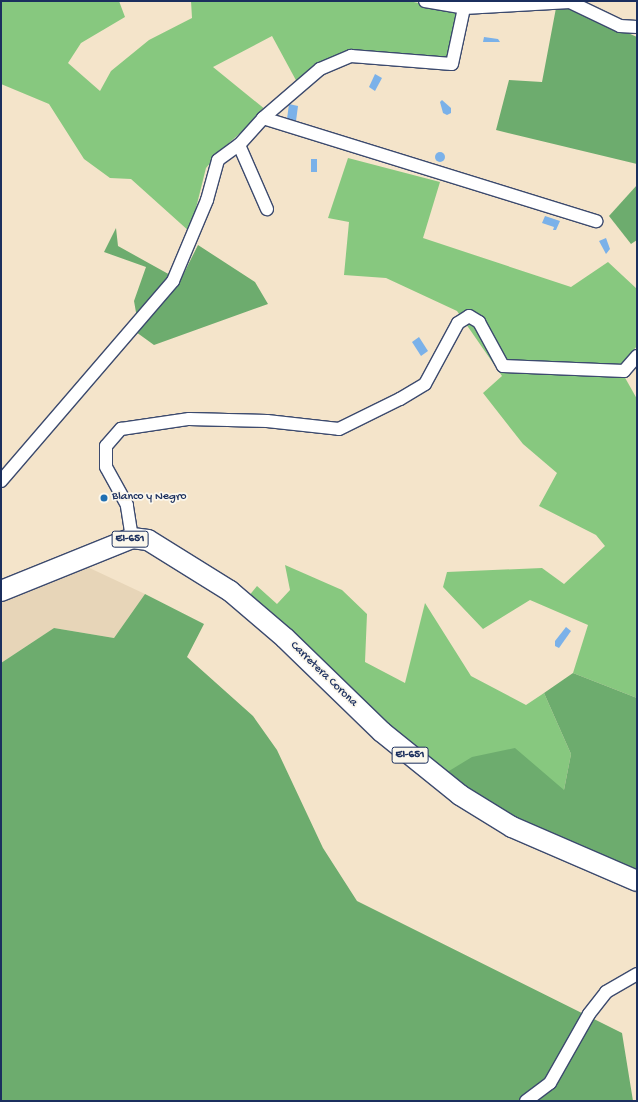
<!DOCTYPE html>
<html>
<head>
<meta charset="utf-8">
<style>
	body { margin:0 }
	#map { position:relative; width:638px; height:1102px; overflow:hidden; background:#f4e4ca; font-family:"Gochi Hand",sans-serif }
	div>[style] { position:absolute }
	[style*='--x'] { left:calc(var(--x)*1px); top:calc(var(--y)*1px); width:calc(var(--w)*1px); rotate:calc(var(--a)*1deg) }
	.built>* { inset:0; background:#e7d5b8 }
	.green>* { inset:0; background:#87c87f }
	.forest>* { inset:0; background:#6dac6e }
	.water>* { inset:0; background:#7ab1e9 }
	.round { border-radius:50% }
	.roads { filter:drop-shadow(1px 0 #3c4a6e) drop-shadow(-1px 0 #3c4a6e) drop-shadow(0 1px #3c4a6e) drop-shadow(0 -1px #3c4a6e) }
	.minor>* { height:12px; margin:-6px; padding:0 6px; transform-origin:6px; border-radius:6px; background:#fff }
	.primary>* { height:20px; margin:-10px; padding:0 10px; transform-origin:10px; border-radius:10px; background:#fff }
	.dots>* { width:11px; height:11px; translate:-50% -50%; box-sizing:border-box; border:2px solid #fbf7ec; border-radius:50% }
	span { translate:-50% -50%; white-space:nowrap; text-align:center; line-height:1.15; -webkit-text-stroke:3.5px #fbf7ec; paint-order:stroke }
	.shield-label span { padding:1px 3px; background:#fbf7ec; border:1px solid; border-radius:3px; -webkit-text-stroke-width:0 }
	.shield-label { font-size:11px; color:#1b2f5e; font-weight:700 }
	.poi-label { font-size:12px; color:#1b2f5e }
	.left { translate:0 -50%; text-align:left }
	.street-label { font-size:12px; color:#1b2f5e }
	.frame { position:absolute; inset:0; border:2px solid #1b2f5e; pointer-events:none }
</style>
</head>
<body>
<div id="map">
	<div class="built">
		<i style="clip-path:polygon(64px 556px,145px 594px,114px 638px,54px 628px,1px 663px,1px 583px)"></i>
	</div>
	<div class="green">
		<i style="clip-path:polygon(1px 1px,119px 1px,125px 17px,81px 43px,68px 63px,100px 91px,111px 71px,149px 40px,192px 18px,191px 1px,409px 1px,456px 11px,459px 18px,447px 60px,358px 50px,330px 59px,298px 84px,272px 36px,213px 67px,266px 110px,221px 150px,206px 168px,190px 232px,131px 179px,110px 178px,84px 159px,49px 104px,1px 84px)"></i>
		<i style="clip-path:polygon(348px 158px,440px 182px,423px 238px,571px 287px,608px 262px,637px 289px,637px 346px,619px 367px,637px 399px,637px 698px,573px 673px,588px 625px,530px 600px,483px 629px,443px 587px,447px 572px,542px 568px,564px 584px,605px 546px,596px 535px,539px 506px,557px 473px,523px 444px,483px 393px,502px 376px,457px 311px,386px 278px,344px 275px,349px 222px,328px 218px)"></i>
		<i style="clip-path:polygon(285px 565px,342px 590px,367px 614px,365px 662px,405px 683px,425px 603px,471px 676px,526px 705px,544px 693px,571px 754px,564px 790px,444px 774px,386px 729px,248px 597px,257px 586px,277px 604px,290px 590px)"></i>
	</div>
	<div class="forest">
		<i style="clip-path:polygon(567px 6px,637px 37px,637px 164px,496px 130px,509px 80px,542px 82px,556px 8px)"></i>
		<i style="clip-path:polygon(637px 185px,637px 240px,631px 244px,609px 216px)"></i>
		<i style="clip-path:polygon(116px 228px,118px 246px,172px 276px,137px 318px,134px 301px,146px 267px,104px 252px)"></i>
		<i style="clip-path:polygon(198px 245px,255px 282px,268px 304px,154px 345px,136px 332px,180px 281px)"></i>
		<i style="clip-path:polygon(145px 594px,204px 624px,187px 657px,253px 716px,277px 750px,323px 848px,357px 901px,622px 1033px,633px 1101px,1px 1101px,1px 663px,54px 628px,114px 638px)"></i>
		<i style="clip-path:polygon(573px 673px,637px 698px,637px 875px,516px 823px,444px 774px,472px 757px,515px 748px,564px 790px,571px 754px,544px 693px)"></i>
	</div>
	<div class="water">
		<i style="clip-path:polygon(484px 37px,498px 39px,500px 42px,483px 42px)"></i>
		<i style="clip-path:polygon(375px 74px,382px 78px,375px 91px,369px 87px)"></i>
		<i style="clip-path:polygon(442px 100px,451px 108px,451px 113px,447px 115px,443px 113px,440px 102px)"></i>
		<i style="clip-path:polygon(289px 104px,298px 106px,296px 121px,287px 119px)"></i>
		<i class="round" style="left:435px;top:152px;width:10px;height:10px"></i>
		<i style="clip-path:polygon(311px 159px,317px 159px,317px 172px,311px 172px)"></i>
		<i style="clip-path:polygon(545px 216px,560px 221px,556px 230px,553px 230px,554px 227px,542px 223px)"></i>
		<i style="clip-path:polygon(606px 238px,610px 249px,606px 254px,599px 241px)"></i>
		<i style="clip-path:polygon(419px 337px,428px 351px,421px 356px,412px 342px)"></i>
		<i style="clip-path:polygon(566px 627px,571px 631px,559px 648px,555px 646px,555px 641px)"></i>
	</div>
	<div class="roads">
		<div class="minor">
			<i style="--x:425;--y:1;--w:40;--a:10"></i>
			<i style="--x:464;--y:8;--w:106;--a:-3.2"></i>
			<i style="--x:570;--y:2;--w:55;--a:25.6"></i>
			<i style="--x:620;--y:26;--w:17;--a:3"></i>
			<i style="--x:263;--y:118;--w:349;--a:17.2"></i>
			<i style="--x:239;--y:145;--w:70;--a:66.4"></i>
			<i style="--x:1;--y:481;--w:264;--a:-49.3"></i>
			<i style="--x:173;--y:281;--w:88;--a:-67.2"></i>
			<i style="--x:207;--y:200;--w:41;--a:-74.6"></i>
			<i style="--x:218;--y:160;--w:26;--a:-36"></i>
			<i style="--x:239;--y:145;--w:36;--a:-48"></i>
			<i style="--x:263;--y:118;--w:75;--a:-40.7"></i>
			<i style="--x:320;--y:69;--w:34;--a:-23"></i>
			<i style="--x:351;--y:56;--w:101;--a:4.5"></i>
			<i style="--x:452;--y:64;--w:57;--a:-77.9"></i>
			<i style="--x:132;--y:538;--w:33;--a:-99"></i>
			<i style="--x:127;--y:505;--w:43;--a:-118.9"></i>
			<i style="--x:106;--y:467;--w:21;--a:-90"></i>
			<i style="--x:106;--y:446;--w:23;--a:-49"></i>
			<i style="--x:121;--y:429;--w:69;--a:-8.4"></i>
			<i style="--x:189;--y:419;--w:78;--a:1.5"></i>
			<i style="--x:267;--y:421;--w:72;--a:6.3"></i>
			<i style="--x:339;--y:429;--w:68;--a:-26.2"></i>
			<i style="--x:400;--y:399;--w:29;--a:-31"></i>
			<i style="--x:425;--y:384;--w:69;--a:-61.6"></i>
			<i style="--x:458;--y:323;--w:13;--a:-32"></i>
			<i style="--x:469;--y:316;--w:12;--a:31"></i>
			<i style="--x:479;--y:322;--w:50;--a:61.4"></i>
			<i style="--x:503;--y:366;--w:121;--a:2.4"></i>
			<i style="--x:624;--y:371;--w:20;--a:-49"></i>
			<i style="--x:526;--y:1101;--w:30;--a:-37"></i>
			<i style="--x:550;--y:1083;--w:79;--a:-60.5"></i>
			<i style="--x:589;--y:1014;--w:28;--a:-52"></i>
			<i style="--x:606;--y:992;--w:36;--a:-30"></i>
		</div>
		<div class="primary">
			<i style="--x:1;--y:591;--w:141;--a:-22"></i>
			<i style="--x:132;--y:538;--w:16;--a:7"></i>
			<i style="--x:148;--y:540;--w:97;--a:31.9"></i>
			<i style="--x:230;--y:591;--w:72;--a:40.5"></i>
			<i style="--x:285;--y:638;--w:135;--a:44.1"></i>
			<i style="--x:382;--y:732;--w:100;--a:38.9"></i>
			<i style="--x:460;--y:795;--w:61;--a:31.6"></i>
			<i style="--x:512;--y:827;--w:136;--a:23.4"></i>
		</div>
	</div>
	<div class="dots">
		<i style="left:104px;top:498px;background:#1f6fb2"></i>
	</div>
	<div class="shield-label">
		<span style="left:130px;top:539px">EI-651</span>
		<span style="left:410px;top:755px">EI-651</span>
	</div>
	<div class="poi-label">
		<span class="left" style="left:112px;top:498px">Blanco y Negro</span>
	</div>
	<div class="street-label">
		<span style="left:323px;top:675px;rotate:44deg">Carretera Corona</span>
	</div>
	<div class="frame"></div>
</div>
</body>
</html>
